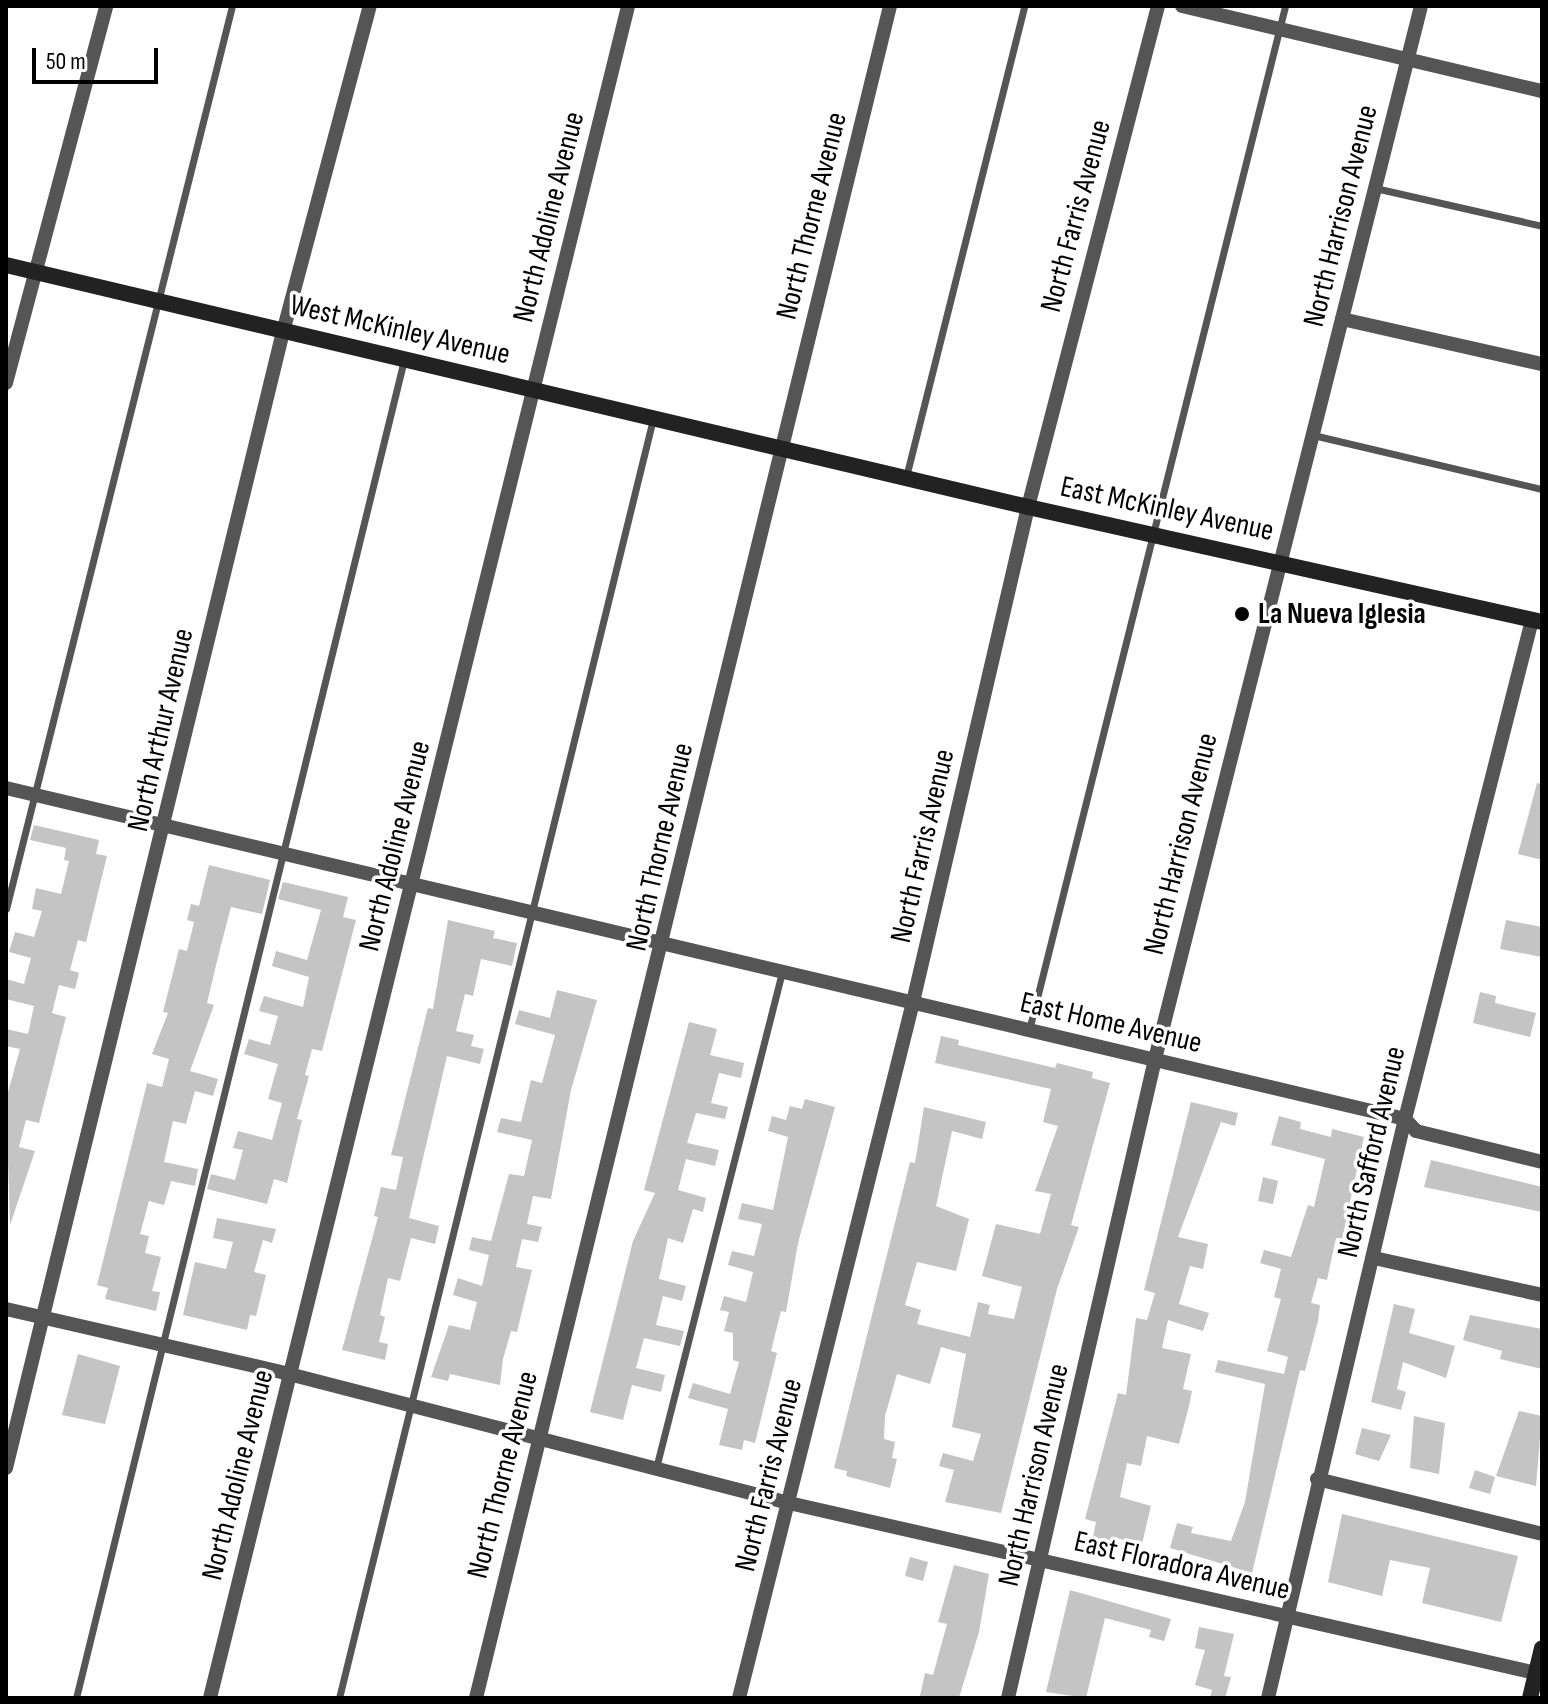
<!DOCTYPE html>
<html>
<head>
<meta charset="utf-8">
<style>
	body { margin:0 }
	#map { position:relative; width:1548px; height:1704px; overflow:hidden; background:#fff; font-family:"Sofia Sans Condensed",sans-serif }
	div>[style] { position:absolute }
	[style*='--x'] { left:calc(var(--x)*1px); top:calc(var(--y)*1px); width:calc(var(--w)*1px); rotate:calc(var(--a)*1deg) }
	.building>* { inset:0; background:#c4c4c4 }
	.lane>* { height:7px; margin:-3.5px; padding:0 3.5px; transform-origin:3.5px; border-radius:3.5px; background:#555 }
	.street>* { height:14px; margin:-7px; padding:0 7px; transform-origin:7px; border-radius:7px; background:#555 }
	.secondary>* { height:16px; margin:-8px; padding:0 8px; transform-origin:8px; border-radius:8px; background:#222 }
	.dots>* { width:22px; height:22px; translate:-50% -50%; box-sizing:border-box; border:4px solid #fff; border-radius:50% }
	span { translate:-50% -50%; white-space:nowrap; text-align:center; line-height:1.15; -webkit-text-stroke:7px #fff; paint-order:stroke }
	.street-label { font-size:30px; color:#000 }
	.poi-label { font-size:30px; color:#000; font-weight:700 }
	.left { translate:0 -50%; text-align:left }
	.frame { position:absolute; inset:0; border:8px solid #000; pointer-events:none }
	.scale { position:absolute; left:32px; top:48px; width:126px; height:36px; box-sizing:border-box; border:4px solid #000; border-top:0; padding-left:10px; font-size:24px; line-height:28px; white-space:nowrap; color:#000; -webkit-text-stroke:6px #fff; paint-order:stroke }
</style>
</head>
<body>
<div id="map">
	<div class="building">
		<i style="clip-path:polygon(1537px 783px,1542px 784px,1542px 860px,1518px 854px)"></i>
		<i style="clip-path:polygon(34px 825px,99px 840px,96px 854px,107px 856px,86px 942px,78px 940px,70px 970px,79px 973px,75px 989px,59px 985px,52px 1013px,66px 1017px,39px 1123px,26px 1120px,19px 1147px,35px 1151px,10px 1225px,6px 1099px,20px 1049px,6px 1046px,6px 1029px,28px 1034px,34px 1006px,6px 999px,6px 979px,24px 984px,31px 958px,9px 952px,15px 932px,34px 937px,42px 911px,32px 909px,36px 888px,61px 894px,69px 861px,64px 860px,66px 848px,30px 840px)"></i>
		<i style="clip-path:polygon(209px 865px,270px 880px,262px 914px,231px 907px,221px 945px,207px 1003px,214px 1005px,190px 1071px,218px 1079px,213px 1096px,195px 1091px,186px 1124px,173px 1121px,164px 1162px,198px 1169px,195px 1186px,171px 1181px,164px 1205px,149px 1201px,140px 1234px,149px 1236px,145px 1253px,161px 1257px,152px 1291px,160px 1292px,156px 1311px,105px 1299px,108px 1288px,97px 1285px,147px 1083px,162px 1087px,169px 1059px,152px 1054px,168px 1013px,163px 1012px,179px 949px,187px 951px,194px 922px,187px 920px,191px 904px,199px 906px)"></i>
		<i style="clip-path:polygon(283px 882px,348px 897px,343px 917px,356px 920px,322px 1051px,312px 1049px,305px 1075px,309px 1076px,297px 1119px,302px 1120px,287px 1183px,274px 1179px,267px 1204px,207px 1189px,211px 1174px,235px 1180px,243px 1150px,233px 1148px,238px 1131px,272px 1140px,282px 1103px,268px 1099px,278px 1064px,244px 1054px,249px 1039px,270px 1045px,278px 1016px,259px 1011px,264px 996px,303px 1007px,309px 977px,272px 966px,276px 951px,307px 960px,321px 910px,278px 899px)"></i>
		<i style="clip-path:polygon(448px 920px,495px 931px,493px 938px,517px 943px,512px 966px,481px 959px,473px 996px,465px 994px,456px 1031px,474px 1035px,471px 1046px,484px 1049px,480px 1064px,447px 1056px,409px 1218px,439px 1226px,435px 1244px,411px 1238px,400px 1281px,388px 1278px,380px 1315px,385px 1317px,379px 1342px,388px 1344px,385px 1360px,342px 1350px,378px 1217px,374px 1216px,381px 1187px,396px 1190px,403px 1157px,391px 1155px,428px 1008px,433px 1009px)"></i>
		<i style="clip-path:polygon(1506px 920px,1542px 927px,1542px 957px,1500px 949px)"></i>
		<i style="clip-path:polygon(557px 990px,597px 1000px,571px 1090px,551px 1199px,533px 1196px,527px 1224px,542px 1227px,538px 1242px,522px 1239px,516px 1267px,532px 1270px,517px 1332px,511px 1331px,503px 1359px,500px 1385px,450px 1374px,448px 1381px,431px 1377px,449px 1325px,470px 1330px,477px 1302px,453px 1295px,458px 1278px,482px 1286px,489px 1255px,469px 1250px,472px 1237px,491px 1241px,509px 1174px,524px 1176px,532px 1140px,497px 1132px,501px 1118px,521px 1122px,531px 1080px,542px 1083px,555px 1035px,515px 1024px,519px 1010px,550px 1018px)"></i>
		<i style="clip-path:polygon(1480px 992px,1496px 996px,1495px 1003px,1536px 1013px,1530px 1037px,1473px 1023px)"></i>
		<i style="clip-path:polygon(689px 1022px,717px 1029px,710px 1055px,744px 1063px,741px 1078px,719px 1073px,711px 1103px,728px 1107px,725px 1119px,696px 1113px,687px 1143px,719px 1150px,715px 1166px,686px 1159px,678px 1190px,706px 1198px,703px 1212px,693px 1209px,683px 1243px,668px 1238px,659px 1279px,686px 1286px,682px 1301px,663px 1296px,656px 1325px,684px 1331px,680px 1346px,644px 1338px,636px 1368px,665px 1375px,661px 1392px,632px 1385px,623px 1420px,590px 1412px,633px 1241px,655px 1193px,644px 1190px)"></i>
		<i style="clip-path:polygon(941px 1036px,959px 1040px,958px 1045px,1055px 1068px,1057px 1063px,1093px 1072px,1092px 1078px,1110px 1083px,1071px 1225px,1079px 1227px,1057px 1289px,1001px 1513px,945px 1502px,954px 1470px,939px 1466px,943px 1453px,973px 1461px,981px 1434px,952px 1427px,966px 1354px,941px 1347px,930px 1384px,897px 1374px,885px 1416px,884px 1439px,895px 1442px,892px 1458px,897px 1459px,890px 1488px,846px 1476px,847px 1471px,834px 1468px,910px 1162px,915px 1163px,924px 1107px,986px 1122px,982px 1139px,952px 1131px,936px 1206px,969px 1219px,956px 1271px,917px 1262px,905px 1305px,921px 1310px,917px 1324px,970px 1337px,978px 1302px,990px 1305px,988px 1314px,1014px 1319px,1022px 1287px,982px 1276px,996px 1224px,1040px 1234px,1051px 1194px,1035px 1191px,1058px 1126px,1043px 1122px,1051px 1089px,935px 1063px)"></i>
		<i style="clip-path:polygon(805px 1099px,835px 1107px,798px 1243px,786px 1312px,781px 1311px,771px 1351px,777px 1353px,755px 1443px,744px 1440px,742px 1450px,719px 1445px,728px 1409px,688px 1398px,693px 1383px,730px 1394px,739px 1362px,733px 1360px,733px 1333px,724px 1331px,729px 1312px,720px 1310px,724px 1296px,746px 1302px,753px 1272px,728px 1265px,732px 1251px,754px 1256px,762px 1224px,738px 1219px,742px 1203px,773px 1210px,788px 1137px,768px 1131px,772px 1116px,786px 1120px,790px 1106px,802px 1109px)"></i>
		<i style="clip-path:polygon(1191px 1102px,1238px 1113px,1235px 1126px,1221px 1122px,1178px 1237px,1208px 1244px,1203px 1269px,1190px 1266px,1179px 1304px,1209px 1313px,1203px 1331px,1168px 1320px,1162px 1348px,1191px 1354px,1183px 1389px,1192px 1391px,1189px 1406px,1179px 1444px,1147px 1436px,1141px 1466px,1127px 1463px,1120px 1497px,1151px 1506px,1142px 1544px,1116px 1538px,1115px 1542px,1093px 1537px,1096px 1522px,1085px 1519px,1118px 1393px,1126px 1395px,1136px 1318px,1147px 1320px,1155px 1293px,1144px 1290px)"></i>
		<i style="clip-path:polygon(1279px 1116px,1301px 1122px,1300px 1129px,1331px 1137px,1332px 1129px,1364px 1137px,1342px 1239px,1336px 1238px,1327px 1280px,1318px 1278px,1311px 1303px,1320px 1305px,1318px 1321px,1305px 1371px,1300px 1370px,1252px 1573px,1170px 1548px,1177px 1523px,1193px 1527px,1191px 1533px,1231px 1541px,1245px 1502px,1265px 1384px,1215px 1372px,1218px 1360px,1284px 1374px,1288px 1357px,1267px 1351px,1281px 1299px,1274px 1297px,1281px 1269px,1260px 1263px,1264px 1250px,1291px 1257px,1308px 1205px,1314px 1207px,1325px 1159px,1271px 1145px)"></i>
		<i style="clip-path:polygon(1431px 1160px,1542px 1187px,1542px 1212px,1424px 1187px)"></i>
		<i style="clip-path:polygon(1263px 1177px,1278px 1181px,1273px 1204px,1258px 1201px)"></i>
		<i style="clip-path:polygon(217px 1218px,276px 1229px,272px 1243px,263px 1240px,254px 1272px,266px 1275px,256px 1316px,250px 1315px,247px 1330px,183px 1315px,195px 1262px,226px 1269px,233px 1242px,213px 1238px)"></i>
		<i style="clip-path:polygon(1394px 1304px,1415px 1309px,1409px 1333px,1455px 1346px,1446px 1378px,1403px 1362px,1397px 1389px,1406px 1392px,1401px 1410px,1371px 1402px)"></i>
		<i style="clip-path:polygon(1470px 1315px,1542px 1329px,1542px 1369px,1500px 1359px,1502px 1351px,1463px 1340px)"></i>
		<i style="clip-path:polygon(78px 1354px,120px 1366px,105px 1424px,62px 1415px)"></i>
		<i style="clip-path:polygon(1519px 1411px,1542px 1416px,1536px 1486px,1496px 1476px)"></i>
		<i style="clip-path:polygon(1414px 1416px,1445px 1423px,1439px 1474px,1410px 1468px)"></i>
		<i style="clip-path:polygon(1362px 1428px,1391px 1435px,1379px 1461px,1355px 1454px)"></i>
		<i style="clip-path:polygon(1475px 1470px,1495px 1477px,1490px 1494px,1469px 1488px)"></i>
		<i style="clip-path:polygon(1342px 1514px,1518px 1556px,1501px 1622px,1422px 1603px,1430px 1568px,1390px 1560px,1382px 1596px,1328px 1582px)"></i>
		<i style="clip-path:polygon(910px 1557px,928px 1562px,923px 1581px,905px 1576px)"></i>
		<i style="clip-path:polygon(954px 1565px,989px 1574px,979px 1632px,959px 1698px,920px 1696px,925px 1673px,933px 1675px,947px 1624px,938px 1622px)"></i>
		<i style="clip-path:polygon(1070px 1590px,1171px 1619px,1164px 1641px,1149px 1637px,1151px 1630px,1105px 1618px,1086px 1698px,1046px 1692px)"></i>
		<i style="clip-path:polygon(1199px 1627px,1234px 1634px,1224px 1676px,1231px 1677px,1225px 1698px,1210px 1698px,1212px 1690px,1195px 1685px,1205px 1650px,1195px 1648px)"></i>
	</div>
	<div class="lane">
		<i style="--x:1375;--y:188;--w:171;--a:12.8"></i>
		<i style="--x:1313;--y:435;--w:235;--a:13.3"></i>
		<i style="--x:906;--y:477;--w:486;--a:-75.9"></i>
		<i style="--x:6;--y:909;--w:931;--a:-75.95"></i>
		<i style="--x:1029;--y:1030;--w:1056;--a:-75.96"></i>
		<i style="--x:656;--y:1468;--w:512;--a:-75.75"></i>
		<i style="--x:76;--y:1698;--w:1378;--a:-76.23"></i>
		<i style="--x:339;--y:1698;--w:1317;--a:-76.21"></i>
	</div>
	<div class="street">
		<i style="--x:1182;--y:6;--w:370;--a:13.3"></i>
		<i style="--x:1342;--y:319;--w:205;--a:12.7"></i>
		<i style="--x:6;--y:383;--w:390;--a:-75.1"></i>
		<i style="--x:6;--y:788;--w:1438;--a:13.31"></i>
		<i style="--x:1405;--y:1119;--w:16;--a:47"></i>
		<i style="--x:1416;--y:1131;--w:130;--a:13.8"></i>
		<i style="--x:1374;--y:1258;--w:172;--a:12.4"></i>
		<i style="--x:6;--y:1309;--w:290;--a:12.9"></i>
		<i style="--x:289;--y:1374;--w:516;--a:14.47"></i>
		<i style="--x:789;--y:1503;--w:766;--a:12.82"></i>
		<i style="--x:6;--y:1468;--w:1169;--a:-76.3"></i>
		<i style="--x:283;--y:332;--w:337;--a:-75.1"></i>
		<i style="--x:1317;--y:1479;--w:232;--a:13.7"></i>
		<i style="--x:210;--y:1698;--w:1743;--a:-76.12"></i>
		<i style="--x:476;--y:1698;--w:1742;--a:-76.25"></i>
		<i style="--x:739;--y:1698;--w:717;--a:-75.96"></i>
		<i style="--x:913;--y:1002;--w:508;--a:-76.92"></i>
		<i style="--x:1028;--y:507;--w:518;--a:-75.45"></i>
		<i style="--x:1008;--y:1698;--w:656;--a:-77.04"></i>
		<i style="--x:1155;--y:1059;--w:1086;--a:-75.82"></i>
		<i style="--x:1268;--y:1698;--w:595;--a:-76.69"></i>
		<i style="--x:1405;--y:1119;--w:515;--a:-75.72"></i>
	</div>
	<div class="secondary">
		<i style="--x:6;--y:265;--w:1050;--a:13.32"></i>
		<i style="--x:1028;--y:507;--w:527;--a:12.61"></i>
		<i style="--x:1530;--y:1698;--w:51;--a:-76.5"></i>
	</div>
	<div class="dots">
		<i style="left:1242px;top:614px;background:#000"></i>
	</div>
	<div class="street-label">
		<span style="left:812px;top:216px;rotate:-76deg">North Thorne Avenue</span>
		<span style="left:1076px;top:216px;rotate:-75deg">North Farris Avenue</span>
		<span style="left:1341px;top:216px;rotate:-76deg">North Harrison Avenue</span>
		<span style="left:549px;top:217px;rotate:-76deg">North Adoline Avenue</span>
		<span style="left:400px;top:330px;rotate:13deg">West McKinley Avenue</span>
		<span style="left:1167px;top:509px;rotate:12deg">East McKinley Avenue</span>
		<span style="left:161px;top:730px;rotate:-77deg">North Arthur Avenue</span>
		<span style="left:1181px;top:844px;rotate:-76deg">North Harrison Avenue</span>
		<span style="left:395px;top:846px;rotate:-76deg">North Adoline Avenue</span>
		<span style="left:923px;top:846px;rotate:-77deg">North Farris Avenue</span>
		<span style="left:660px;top:847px;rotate:-77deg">North Thorne Avenue</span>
		<span style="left:1111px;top:1023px;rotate:13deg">East Home Avenue</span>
		<span style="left:1372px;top:1152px;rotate:-77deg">North Safford Avenue</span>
		<span style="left:238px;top:1475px;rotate:-76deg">North Adoline Avenue</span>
		<span style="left:503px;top:1475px;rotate:-76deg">North Thorne Avenue</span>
		<span style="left:769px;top:1475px;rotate:-76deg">North Farris Avenue</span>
		<span style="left:1034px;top:1475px;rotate:-77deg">North Harrison Avenue</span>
		<span style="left:1182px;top:1566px;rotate:13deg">East Floradora Avenue</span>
	</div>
	<div class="poi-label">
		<span class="left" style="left:1258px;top:614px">La Nueva Iglesia</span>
	</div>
	<div class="frame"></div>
	<div class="scale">50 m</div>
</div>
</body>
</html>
